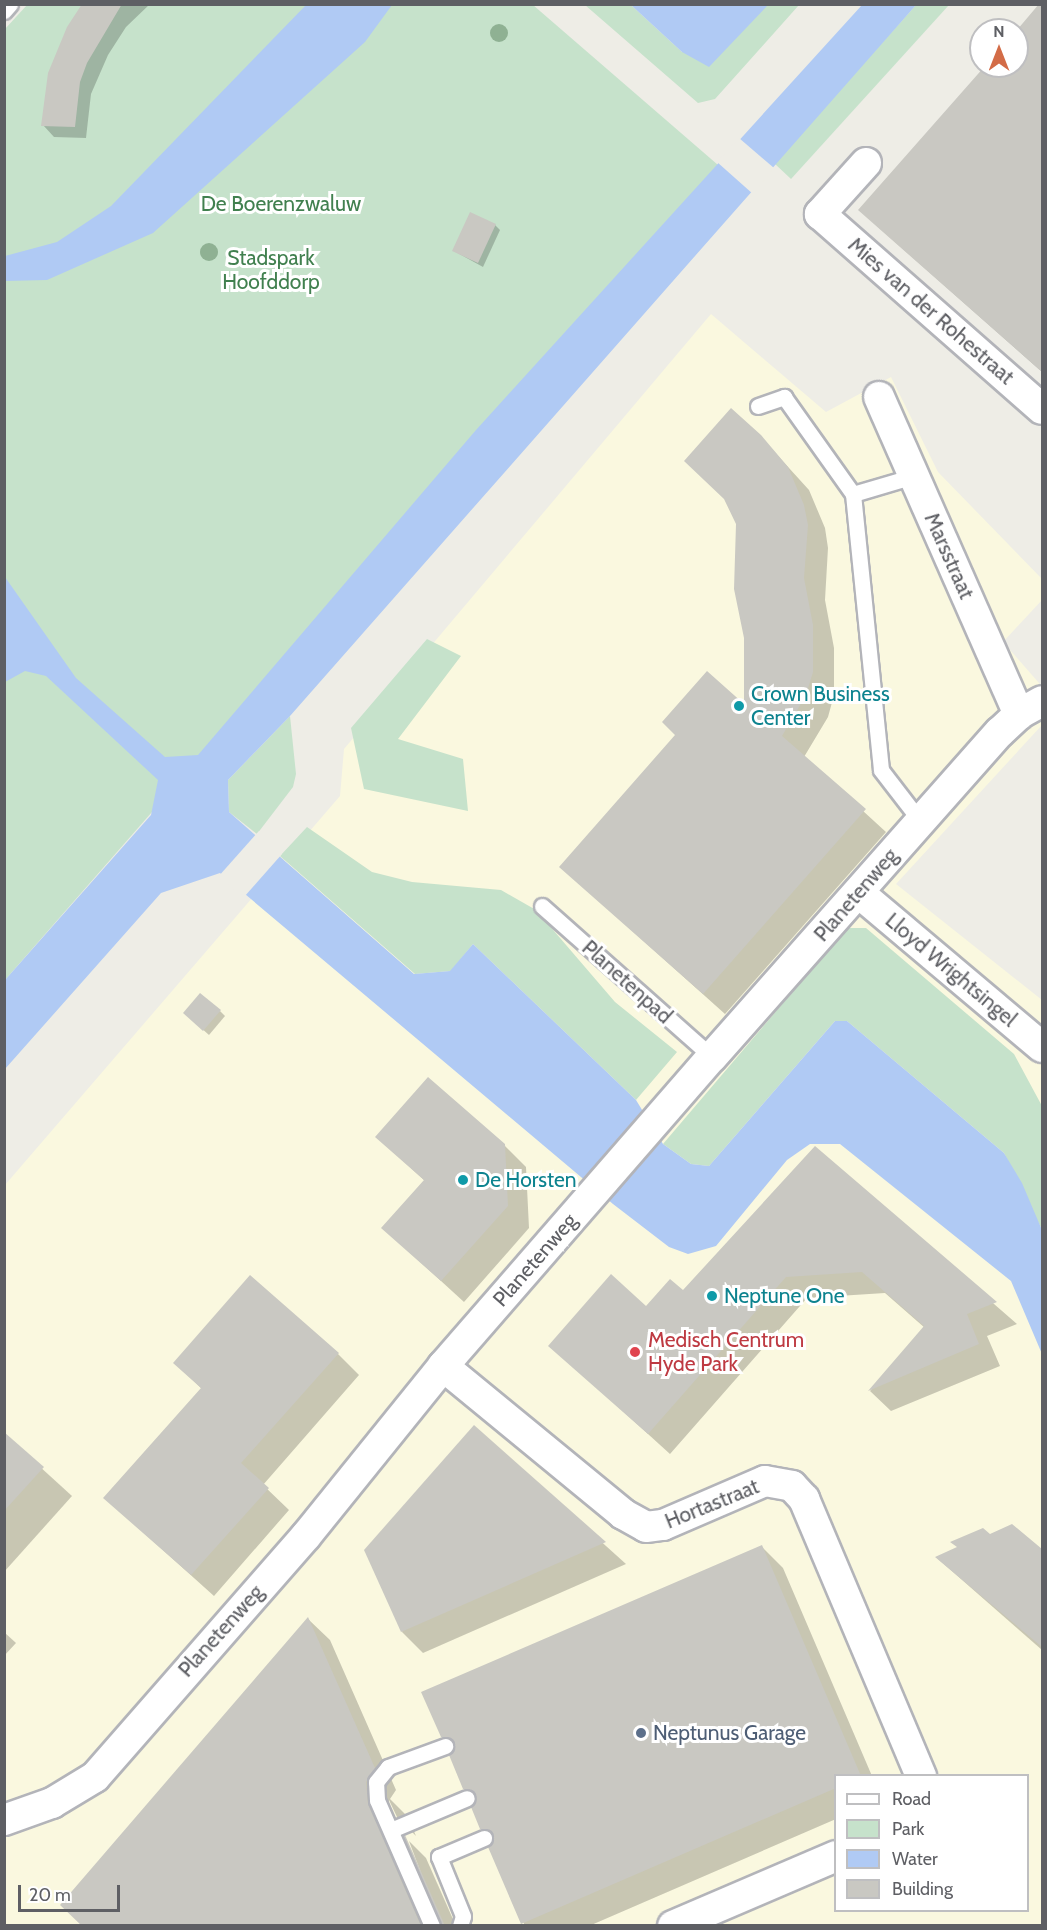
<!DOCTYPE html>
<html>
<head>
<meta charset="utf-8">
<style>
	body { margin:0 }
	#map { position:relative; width:1047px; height:1930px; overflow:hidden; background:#eeede6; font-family:Cabin,sans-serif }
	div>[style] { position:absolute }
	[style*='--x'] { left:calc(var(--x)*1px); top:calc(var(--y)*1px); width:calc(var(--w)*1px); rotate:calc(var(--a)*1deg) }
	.commercial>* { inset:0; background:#faf8df }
	.green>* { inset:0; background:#c6e2cb }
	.water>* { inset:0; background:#b0caf4 }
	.pier>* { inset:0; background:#eeede6 }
	.shadow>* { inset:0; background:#0003 }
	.building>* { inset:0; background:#c9c8c2 }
	.roads { filter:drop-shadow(2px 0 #b3b4b9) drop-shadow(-2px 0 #b3b4b9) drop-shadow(0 2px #b3b4b9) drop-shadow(0 -2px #b3b4b9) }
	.lane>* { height:15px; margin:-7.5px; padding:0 7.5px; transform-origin:7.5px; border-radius:7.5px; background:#fff }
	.street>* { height:30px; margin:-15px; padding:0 15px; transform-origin:15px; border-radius:15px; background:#fff }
	.trees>* { width:18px; height:18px; margin:-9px; border-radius:50%; background:#8fb193 }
	.dots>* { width:16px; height:16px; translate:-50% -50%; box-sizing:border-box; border:3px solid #fff; border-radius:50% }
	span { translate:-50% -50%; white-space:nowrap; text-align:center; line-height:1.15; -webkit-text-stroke:6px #fff; paint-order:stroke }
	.park-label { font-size:21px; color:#41804f }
	.street-label { font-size:21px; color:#5e5f64 }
	.culture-label { font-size:21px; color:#0d838f }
	.left { translate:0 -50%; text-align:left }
	.health-label { font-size:21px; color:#be3a42 }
	.service-label { font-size:21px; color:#4e5e75 }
	.frame { position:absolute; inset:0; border:6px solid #5e5f64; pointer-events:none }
	.legend { position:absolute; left:834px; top:1774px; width:195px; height:138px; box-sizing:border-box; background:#fff; border:2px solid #bfbfc1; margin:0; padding:8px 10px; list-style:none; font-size:18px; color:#5e5f64 }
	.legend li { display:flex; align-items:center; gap:12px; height:30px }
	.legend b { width:30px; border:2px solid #bfbfc1 }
	.north { position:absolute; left:969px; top:18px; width:60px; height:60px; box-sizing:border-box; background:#fff; border:2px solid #bfbfc1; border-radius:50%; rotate:0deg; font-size:16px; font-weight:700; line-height:24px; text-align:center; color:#5e5f64 }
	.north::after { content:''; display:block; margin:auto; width:21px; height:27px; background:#d36c47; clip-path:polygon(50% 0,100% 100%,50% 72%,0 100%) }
	.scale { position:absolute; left:18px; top:1885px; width:102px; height:27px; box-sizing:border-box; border:3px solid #5e5f64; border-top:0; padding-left:8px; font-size:18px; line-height:21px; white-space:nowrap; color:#5e5f64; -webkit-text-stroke:4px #fff; paint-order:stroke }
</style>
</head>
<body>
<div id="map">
	<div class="commercial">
		<i style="clip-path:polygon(evenodd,711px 314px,826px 412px,891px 377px,938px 472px,1042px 579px,1042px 600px,1003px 642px,1039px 683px,1042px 725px,896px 884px,1042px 1000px,1042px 1925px,5px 1926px,5px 1185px,340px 796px,344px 749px,711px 314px,836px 1776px,1028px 1776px,1028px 1910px,836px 1910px,836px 1776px)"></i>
	</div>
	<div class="green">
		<i style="clip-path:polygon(27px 5px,533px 5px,718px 165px,5px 980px,5px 29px)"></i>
		<i style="clip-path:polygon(585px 5px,631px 5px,682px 52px,767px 5px,799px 5px,715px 99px,698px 103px)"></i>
		<i style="clip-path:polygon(916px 5px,949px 5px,791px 179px,774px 163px)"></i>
		<i style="clip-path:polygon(427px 639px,461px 656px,398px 739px,463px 759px,468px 811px,364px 789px,351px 728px)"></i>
		<i style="clip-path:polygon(290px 716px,296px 774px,293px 787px,257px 834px,229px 812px,228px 780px)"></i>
		<i style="clip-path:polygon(307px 827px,372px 872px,412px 882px,501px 890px,536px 910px,615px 1002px,677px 1052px,636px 1100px,473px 944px,451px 971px,415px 974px,280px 856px)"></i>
		<i style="clip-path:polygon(847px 928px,866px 928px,1014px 1054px,1042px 1106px,1042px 1230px,1004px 1153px,847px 1021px,835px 1021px,709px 1166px,691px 1164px,663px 1144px)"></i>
	</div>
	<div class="water">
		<i style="clip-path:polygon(307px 4px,392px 5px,365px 42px,153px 233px,47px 280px,5px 281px,5px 256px,57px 242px,111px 206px)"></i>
		<i style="clip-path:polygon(631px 5px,768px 5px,709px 67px,682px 52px)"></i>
		<i style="clip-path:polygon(862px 5px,916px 5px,290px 716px,228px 780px,229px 812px,414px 974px,450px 971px,473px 944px,636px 1100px,663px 1144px,691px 1164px,709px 1166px,835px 1021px,847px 1021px,1004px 1153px,1022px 1183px,1042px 1230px,1042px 1354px,1011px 1281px,840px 1144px,810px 1144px,787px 1160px,716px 1246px,688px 1254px,669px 1247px,613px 1204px,220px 873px,161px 893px,5px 1069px,5px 980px,151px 815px,158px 780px,46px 676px,25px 671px,5px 682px,5px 577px,76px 678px,165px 757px,198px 755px,476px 430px)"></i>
	</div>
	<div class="pier">
		<i style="clip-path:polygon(739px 138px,774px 168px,753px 194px,717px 162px)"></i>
		<i style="clip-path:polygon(259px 831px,282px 854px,244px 897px,218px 877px)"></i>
	</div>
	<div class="shadow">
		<i style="clip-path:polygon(84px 4px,150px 4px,126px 27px,108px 55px,91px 94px,86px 138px,54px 137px,43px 125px)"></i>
		<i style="clip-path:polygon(1042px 4px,1042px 372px,877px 226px,987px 66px,1017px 66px,1017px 32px)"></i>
		<i style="clip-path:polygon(495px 225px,500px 230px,483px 267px,454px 251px)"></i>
		<i style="clip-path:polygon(760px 436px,809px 490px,825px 528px,828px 548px,825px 600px,834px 648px,834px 695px,828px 717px,804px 757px,886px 832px,725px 1014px,561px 867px,745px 708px)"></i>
		<i style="clip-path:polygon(220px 1011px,225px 1016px,209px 1035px,190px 1018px)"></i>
		<i style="clip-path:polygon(377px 1137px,504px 1145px,526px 1167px,529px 1228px,464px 1302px,383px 1228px,425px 1181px)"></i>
		<i style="clip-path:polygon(815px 1148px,1017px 1324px,987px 1336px,1000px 1366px,891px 1411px,870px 1391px,925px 1328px,885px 1293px,807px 1298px,670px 1454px,550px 1345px,683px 1292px)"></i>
		<i style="clip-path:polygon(338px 1354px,359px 1375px,263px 1485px,289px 1510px,214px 1596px,105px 1498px,202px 1389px,175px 1363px)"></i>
		<i style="clip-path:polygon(474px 1427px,626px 1564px,423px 1653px,402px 1632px)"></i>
		<i style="clip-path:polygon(4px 1434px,72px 1496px,4px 1572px)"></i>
		<i style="clip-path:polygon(1012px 1525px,1042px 1551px,1042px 1650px,937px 1558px)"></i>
		<i style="clip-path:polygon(761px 1546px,783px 1568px,872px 1776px,836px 1776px,836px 1819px,589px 1926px,525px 1926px,490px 1847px,492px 1839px,482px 1828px,475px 1799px,465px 1788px,453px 1747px,442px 1736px)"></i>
		<i style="clip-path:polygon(308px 1619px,330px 1640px,396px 1790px,390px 1799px,408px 1817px,416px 1836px,397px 1817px,389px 1800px,389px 1826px,432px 1926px,82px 1926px)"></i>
		<i style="clip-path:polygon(4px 1632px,16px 1643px,4px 1656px)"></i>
		<i style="clip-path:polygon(409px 1841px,426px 1858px,456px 1926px,441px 1926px)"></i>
	</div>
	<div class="building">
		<i style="clip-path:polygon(82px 4px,122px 4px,87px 63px,80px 82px,75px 127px,41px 126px,48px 73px,67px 27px)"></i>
		<i style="clip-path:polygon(1039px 4px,1042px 4px,1042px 372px,858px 210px,985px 66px,1017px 66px,1017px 30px)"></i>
		<i style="clip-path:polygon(470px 212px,496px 224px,478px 263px,452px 251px)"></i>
		<i style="clip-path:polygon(731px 408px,761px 435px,788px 467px,804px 505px,808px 525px,804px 578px,813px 625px,813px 672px,806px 695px,782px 736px,866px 809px,703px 994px,559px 867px,675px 735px,662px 722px,707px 671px,744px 704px,744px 638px,734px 589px,736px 524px,724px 499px,684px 461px)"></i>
		<i style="clip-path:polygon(200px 993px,221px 1010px,203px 1031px,183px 1013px)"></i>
		<i style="clip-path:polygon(428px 1077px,505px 1144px,508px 1206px,441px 1281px,381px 1228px,424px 1180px,375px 1137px)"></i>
		<i style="clip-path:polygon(815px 1146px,997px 1302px,967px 1314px,979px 1344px,868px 1391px,924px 1326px,862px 1272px,786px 1277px,648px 1434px,548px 1346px,611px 1274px,646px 1306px,670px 1279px,683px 1290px)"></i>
		<i style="clip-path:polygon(250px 1275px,339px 1353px,241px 1463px,269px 1488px,191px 1575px,103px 1498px,201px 1388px,173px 1363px)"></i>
		<i style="clip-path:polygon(474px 1425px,606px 1542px,401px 1632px,364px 1550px)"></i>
		<i style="clip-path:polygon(4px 1432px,44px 1467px,4px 1511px)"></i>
		<i style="clip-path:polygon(1012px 1524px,1042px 1549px,1042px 1647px,935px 1557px,957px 1547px,950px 1542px,983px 1528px,990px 1534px)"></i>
		<i style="clip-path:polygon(762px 1545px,861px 1776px,836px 1776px,836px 1788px,521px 1924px,488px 1847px,493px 1834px,480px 1829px,471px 1807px,476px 1794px,463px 1789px,449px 1755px,454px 1742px,441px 1737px,421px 1692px)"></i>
		<i style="clip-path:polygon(308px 1617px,375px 1768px,366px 1782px,368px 1804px,421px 1926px,82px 1926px,60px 1905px)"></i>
		<i style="clip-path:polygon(403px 1835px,405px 1835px,445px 1926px,442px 1926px)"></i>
	</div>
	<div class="roads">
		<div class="lane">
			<i style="--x:4;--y:11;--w:9;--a:-49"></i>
			<i style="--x:758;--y:406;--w:28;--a:-19"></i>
			<i style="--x:784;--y:397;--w:119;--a:54.6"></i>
			<i style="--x:853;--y:494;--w:277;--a:84.2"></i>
			<i style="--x:881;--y:770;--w:66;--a:52.4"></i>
			<i style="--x:853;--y:494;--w:64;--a:-16.4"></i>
			<i style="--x:542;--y:906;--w:227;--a:41.6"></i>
			<i style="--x:391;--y:1830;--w:82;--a:-22.8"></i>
			<i style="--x:432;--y:1926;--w:137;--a:-113.6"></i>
			<i style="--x:377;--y:1800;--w:18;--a:-93"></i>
			<i style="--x:376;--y:1782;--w:19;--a:-51"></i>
			<i style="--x:388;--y:1767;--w:61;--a:-20.2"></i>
			<i style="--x:460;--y:1926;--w:10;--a:-73"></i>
			<i style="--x:463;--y:1916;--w:64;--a:-112.1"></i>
			<i style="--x:439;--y:1857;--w:49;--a:-22.9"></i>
		</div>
		<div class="street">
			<i style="--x:866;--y:163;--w:69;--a:132"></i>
			<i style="--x:820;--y:214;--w:295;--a:41.3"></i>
			<i style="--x:879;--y:397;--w:347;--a:66.2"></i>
			<i style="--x:859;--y:893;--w:239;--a:40.1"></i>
			<i style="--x:443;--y:1366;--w:233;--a:39.4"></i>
			<i style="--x:623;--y:1514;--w:26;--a:29"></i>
			<i style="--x:646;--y:1527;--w:17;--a:-7"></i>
			<i style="--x:663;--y:1525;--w:111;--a:-23.3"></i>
			<i style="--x:765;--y:1481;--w:27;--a:10"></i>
			<i style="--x:792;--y:1486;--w:18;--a:47"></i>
			<i style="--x:804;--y:1499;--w:301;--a:67.1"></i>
			<i style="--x:4;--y:1820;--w:51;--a:-19.5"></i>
			<i style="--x:52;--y:1803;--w:50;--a:-31.2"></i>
			<i style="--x:95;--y:1777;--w:320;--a:-48.8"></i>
			<i style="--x:306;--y:1536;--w:218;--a:-51.1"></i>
			<i style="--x:443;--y:1366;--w:410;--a:-49"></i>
			<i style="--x:712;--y:1057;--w:434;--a:-48.5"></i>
			<i style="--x:1000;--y:732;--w:26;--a:-43"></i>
			<i style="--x:1019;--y:714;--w:26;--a:-29"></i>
			<i style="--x:673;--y:1926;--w:177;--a:-23.2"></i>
		</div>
	</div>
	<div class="trees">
		<i style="left:499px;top:33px"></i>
		<i style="left:209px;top:252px"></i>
	</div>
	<div class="dots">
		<i style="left:739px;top:706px;background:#0f9aa8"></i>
		<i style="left:463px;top:1180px;background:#0f9aa8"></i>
		<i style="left:712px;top:1296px;background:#0f9aa8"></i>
		<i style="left:635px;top:1352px;background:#e0444e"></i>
		<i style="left:641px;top:1733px;background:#5c6f8a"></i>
	</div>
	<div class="park-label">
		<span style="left:281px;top:204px">De Boerenzwaluw</span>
		<span style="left:271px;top:270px">Stadspark<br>Hoofddorp</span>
	</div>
	<div class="street-label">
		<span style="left:931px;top:311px;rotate:41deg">Mies van der Rohestraat</span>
		<span style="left:949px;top:556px;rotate:66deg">Marsstraat</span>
		<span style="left:856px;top:895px;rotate:-49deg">Planetenweg</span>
		<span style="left:951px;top:970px;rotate:40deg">Lloyd Wrightsingel</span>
		<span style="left:627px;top:982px;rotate:42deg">Planetenpad</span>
		<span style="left:535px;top:1260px;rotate:-49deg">Planetenweg</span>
		<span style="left:712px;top:1504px;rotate:-22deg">Hortastraat</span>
		<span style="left:221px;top:1631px;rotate:-48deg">Planetenweg</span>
	</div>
	<div class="culture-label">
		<span class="left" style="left:751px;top:706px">Crown Business<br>Center</span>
		<span class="left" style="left:475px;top:1180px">De Horsten</span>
		<span class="left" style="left:724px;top:1296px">Neptune One</span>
	</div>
	<div class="health-label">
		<span class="left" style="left:648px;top:1352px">Medisch Centrum<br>Hyde Park</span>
	</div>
	<div class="service-label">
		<span class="left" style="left:653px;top:1733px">Neptunus Garage</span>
	</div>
	<div class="frame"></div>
	<ul class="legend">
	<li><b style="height:8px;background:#fff"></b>Road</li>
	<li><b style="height:16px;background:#c6e2cb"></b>Park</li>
	<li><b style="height:16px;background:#b0caf4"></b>Water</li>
	<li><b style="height:16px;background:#c9c8c2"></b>Building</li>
	</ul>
	<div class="north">N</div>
	<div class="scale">20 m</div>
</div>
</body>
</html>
